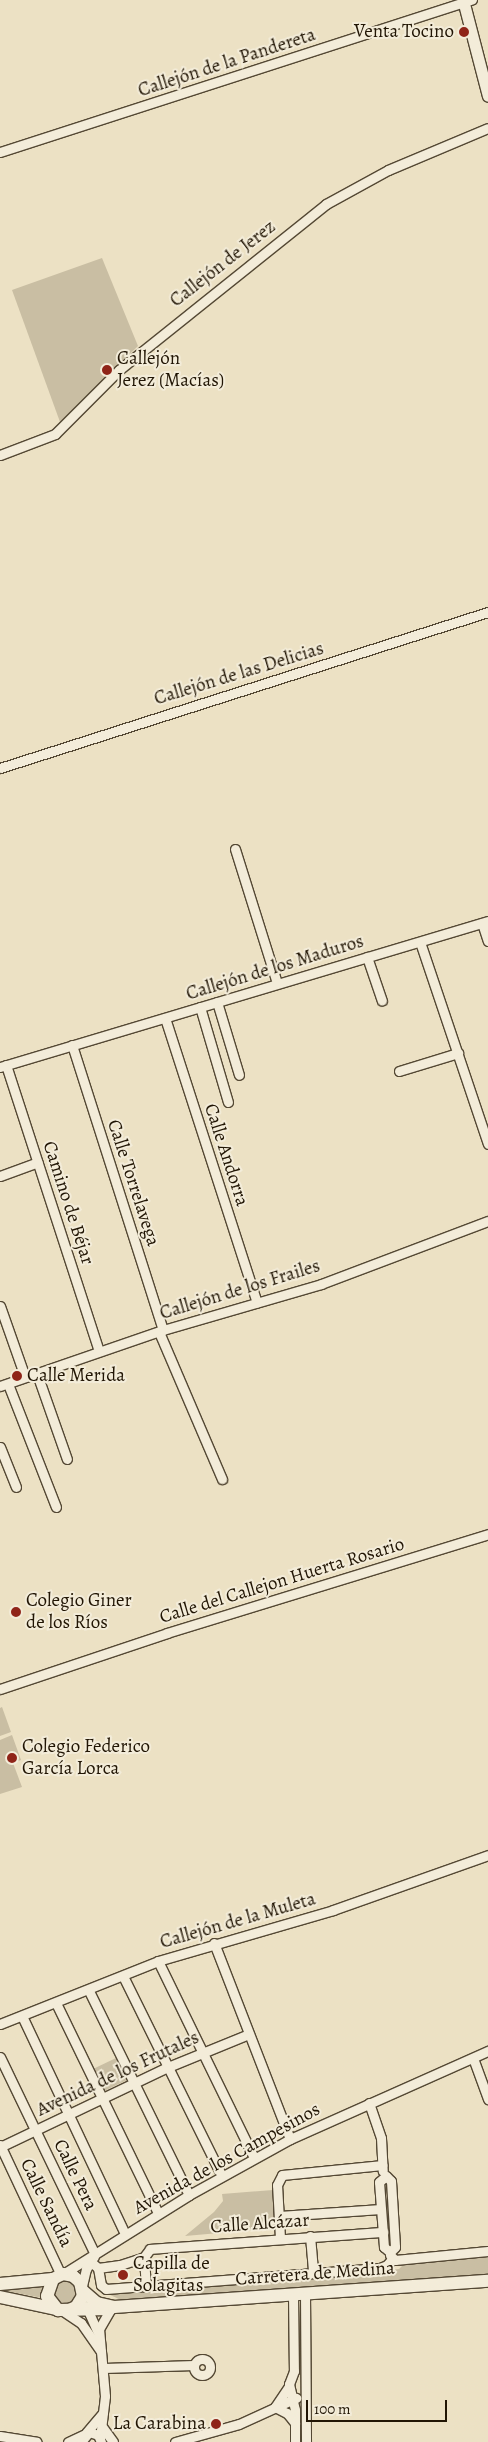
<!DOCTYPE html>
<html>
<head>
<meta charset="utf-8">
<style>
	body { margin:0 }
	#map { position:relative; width:488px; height:2442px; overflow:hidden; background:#ece1c4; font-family:Alegreya,serif }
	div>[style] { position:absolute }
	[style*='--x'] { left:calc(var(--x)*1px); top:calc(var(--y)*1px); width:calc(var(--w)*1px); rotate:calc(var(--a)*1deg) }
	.green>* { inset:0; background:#c9bea3 }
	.round { border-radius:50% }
	.roads { filter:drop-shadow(1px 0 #544834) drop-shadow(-1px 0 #544834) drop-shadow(0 1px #544834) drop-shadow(0 -1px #544834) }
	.minor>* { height:9px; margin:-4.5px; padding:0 4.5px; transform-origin:4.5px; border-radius:4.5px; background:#f3ecd9 }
	.minor>.ring { margin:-4.5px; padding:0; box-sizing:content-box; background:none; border:9px solid #f3ecd9; border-radius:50% }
	.tertiary>* { height:11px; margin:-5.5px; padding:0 5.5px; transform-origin:5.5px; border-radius:5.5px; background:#f3ecd9 }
	.secondary>* { height:12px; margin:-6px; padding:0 6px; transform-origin:6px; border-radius:6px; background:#f3ecd9 }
	.dots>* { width:14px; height:14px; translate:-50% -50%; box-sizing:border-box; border:2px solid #f3ecd9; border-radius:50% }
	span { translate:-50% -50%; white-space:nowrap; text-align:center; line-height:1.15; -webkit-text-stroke:4px #f3ecd9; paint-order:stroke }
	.poi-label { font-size:19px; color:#211504 }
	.right { translate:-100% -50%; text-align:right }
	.left { translate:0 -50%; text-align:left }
	.street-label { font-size:19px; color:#211504 }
	.scale { position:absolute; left:306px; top:2400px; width:141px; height:22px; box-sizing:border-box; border:2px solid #211504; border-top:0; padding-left:6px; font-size:15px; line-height:18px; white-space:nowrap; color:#211504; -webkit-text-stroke:4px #f3ecd9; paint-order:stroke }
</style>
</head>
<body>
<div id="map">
	<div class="green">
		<i style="clip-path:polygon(102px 258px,138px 346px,60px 422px,12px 290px)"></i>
		<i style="clip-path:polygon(2px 1707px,11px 1732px,0 1736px,0 1708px)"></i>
		<i style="clip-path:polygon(12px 1735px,21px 1760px,13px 1763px,22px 1787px,0 1794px,0 1740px)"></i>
		<i style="clip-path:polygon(116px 2058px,127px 2080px,104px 2091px,93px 2069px)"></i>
		<i style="clip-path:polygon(273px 2190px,276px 2228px,185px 2236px,214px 2212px,223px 2201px,222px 2194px)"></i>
		<i style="clip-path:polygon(488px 2254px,488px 2276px,121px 2300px,106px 2293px,330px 2277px,399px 2269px,405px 2263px)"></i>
		<i class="round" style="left:54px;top:2281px;width:22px;height:22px"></i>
		<i style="clip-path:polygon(42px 2286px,43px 2298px,0 2290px)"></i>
	</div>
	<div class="roads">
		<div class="minor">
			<i style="--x:0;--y:152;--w:496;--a:-17.9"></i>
			<i style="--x:0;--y:455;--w:59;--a:-20.9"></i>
			<i style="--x:55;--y:434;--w:91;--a:-45"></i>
			<i style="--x:119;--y:370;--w:265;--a:-38.7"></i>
			<i style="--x:326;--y:204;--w:71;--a:-28.7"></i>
			<i style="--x:388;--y:170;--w:108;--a:-22.8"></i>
			<i style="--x:0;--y:768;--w:512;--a:-17.73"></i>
			<i style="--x:235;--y:849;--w:140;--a:72.6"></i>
			<i style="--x:482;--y:923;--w:19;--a:72"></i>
			<i style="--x:420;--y:942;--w:213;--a:71.4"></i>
			<i style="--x:367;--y:957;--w:46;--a:71.2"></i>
			<i style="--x:217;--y:1002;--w:76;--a:73.2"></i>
			<i style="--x:200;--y:1007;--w:99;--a:73.6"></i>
			<i style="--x:165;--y:1018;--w:299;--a:72.1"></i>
			<i style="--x:72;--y:1045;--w:299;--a:72.3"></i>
			<i style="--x:6;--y:1065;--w:301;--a:72"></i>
			<i style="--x:0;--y:1067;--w:509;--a:-16.66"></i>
			<i style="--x:399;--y:1071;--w:62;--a:-17"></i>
			<i style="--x:0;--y:1176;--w:40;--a:-20.2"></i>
			<i style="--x:0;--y:1306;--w:75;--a:70.6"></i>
			<i style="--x:159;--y:1332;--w:160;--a:66.8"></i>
			<i style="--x:37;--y:1374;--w:90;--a:70.6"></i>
			<i style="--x:8;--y:1384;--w:132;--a:68.7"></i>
			<i style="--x:0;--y:1386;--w:172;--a:-19"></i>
			<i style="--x:163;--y:1330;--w:165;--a:-16.2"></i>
			<i style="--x:321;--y:1284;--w:178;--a:-20.7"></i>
			<i style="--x:0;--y:1447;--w:43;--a:68.2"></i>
			<i style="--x:0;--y:1689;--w:176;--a:-18.5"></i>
			<i style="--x:167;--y:1633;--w:336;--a:-17.1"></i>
			<i style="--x:214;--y:1943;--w:210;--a:68.8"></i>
			<i style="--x:158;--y:1961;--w:219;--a:64"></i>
			<i style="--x:123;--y:1976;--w:223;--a:63.7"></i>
			<i style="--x:89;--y:1991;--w:227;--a:63.9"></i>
			<i style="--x:56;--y:2003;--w:233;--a:64.1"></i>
			<i style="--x:22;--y:2016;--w:241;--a:64.7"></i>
			<i style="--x:0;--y:2024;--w:170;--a:-21.7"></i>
			<i style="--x:158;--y:1961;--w:182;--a:-16.2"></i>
			<i style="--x:333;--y:1910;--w:164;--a:-19.5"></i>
			<i style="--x:0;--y:2057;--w:219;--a:64.3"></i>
			<i style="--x:473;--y:2058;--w:44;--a:69.9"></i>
			<i style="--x:369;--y:2103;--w:37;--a:71"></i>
			<i style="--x:381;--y:2138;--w:33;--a:87"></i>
			<i style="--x:0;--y:2145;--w:144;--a:64.9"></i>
			<i style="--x:0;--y:2147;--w:186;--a:-25.5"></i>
			<i style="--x:168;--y:2067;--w:87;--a:-22.2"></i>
			<i style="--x:386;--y:2176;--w:7;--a:45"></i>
			<i style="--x:391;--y:2181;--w:66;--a:86.5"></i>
			<i style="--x:395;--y:2247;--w:7;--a:135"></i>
			<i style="--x:390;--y:2252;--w:8;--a:-140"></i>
			<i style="--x:384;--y:2247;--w:65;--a:-94.4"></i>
			<i style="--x:379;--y:2182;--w:9;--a:-41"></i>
			<i style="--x:279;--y:2216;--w:102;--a:-3.9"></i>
			<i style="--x:310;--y:2236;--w:37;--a:85"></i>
			<i style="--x:280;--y:2238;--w:53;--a:-93.2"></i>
			<i style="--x:277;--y:2185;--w:11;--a:-63"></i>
			<i style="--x:282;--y:2175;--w:101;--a:-5.7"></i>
			<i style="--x:390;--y:2255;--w:7;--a:45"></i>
			<i style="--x:395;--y:2260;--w:93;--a:-5.5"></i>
			<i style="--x:91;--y:2262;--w:9;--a:41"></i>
			<i style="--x:98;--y:2268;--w:17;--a:80"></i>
			<i style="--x:101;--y:2285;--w:6;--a:39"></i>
			<i style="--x:106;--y:2289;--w:275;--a:-4.4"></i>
			<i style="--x:380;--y:2268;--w:8;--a:-23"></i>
			<i style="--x:387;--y:2265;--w:8;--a:-50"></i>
			<i style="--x:98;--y:2268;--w:22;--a:-8"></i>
			<i style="--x:120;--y:2265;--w:25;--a:-18"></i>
			<i style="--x:63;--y:2274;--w:149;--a:-32.1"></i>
			<i style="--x:189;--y:2195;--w:115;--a:-29"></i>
			<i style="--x:290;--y:2139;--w:217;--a:-24"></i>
			<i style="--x:82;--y:2286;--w:17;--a:-77"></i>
			<i style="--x:86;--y:2269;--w:15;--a:-58"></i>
			<i style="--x:146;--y:2287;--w:30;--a:-94"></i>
			<i style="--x:144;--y:2257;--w:10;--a:-53"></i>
			<i style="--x:150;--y:2249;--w:234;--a:-4.2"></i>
			<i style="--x:305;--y:2293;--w:149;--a:89.6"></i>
			<i style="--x:293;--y:2294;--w:77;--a:89.3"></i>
			<i style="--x:294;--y:2371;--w:14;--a:111"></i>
			<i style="--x:289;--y:2384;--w:27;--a:77"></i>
			<i style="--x:295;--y:2410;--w:32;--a:90"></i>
			<i style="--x:86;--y:2306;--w:32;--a:66"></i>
			<i style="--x:63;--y:2311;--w:22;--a:34"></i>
			<i style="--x:81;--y:2323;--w:35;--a:55"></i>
			<i class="ring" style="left:194px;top:2359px;width:7px;height:7px"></i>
			<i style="--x:104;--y:2368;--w:90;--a:-1.9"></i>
			<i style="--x:275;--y:2407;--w:13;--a:27"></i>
			<i style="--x:287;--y:2413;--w:13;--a:51"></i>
			<i style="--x:275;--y:2407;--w:25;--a:-56"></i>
			<i style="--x:103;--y:2428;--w:17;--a:54"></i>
			<i style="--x:86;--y:2433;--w:26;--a:-50"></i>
			<i style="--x:0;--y:2436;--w:37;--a:9"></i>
			<i style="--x:100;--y:2438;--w:42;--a:-83.2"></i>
			<i style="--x:105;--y:2396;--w:67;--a:-95.1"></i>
			<i style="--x:99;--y:2329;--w:22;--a:-60"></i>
			<i style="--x:68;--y:2442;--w:17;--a:-25"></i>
			<i style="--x:81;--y:2442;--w:13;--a:-51"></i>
			<i style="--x:89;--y:2432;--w:9;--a:18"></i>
			<i style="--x:98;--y:2435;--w:8;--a:67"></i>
			<i style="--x:175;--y:2442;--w:66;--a:-15.7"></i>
			<i style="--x:239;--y:2424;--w:63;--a:-24.5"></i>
		</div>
		<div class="tertiary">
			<i style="--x:463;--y:0;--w:99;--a:75.4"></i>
		</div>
		<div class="secondary">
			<i style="--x:53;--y:2279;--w:18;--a:109"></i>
			<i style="--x:47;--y:2296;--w:18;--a:52"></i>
			<i style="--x:58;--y:2310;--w:52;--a:-1.1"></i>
			<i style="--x:0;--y:2284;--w:53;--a:-5.4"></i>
			<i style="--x:53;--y:2279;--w:11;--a:-27"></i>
			<i style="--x:63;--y:2274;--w:10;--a:11"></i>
			<i style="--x:73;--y:2276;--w:9;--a:41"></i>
			<i style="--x:80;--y:2282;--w:14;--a:78"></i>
			<i style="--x:83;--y:2296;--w:13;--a:122"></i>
			<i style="--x:76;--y:2307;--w:10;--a:156"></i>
			<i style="--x:83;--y:2291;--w:18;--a:41"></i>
			<i style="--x:97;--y:2303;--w:17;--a:13"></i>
			<i style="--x:114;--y:2307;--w:375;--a:-4"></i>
			<i style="--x:0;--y:2297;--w:57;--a:12.1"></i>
		</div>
	</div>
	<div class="dots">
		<i style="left:464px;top:32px;background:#8f2418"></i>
		<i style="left:107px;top:370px;background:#8f2418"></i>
		<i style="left:17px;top:1376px;background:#8f2418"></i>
		<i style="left:16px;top:1612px;background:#8f2418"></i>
		<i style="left:12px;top:1758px;background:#8f2418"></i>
		<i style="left:123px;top:2275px;background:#8f2418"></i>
		<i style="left:216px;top:2424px;background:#8f2418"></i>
	</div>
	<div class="poi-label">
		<span class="right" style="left:454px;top:32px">Venta Tocino</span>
		<span class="left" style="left:117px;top:370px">Callejón<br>Jerez (Macías)</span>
		<span class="left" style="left:27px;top:1376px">Calle Merida</span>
		<span class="left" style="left:26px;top:1612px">Colegio Giner<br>de los Ríos</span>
		<span class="left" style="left:22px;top:1758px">Colegio Federico<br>García Lorca</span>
		<span class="left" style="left:133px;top:2275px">Capilla de<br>Solagitas</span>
		<span class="right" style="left:206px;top:2424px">La Carabina</span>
	</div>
	<div class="street-label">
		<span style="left:227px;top:63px;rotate:-18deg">Callejón de la Pandereta</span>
		<span style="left:223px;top:264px;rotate:-38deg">Callejón de Jerez</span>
		<span style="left:239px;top:674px;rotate:-17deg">Callejón de las Delicias</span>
		<span style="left:275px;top:968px;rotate:-17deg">Callejón de los Maduros</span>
		<span style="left:226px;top:1155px;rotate:72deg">Calle Andorra</span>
		<span style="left:133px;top:1183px;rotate:72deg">Calle Torrelavega</span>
		<span style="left:68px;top:1203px;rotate:72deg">Camino de Béjar</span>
		<span style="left:240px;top:1290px;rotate:-17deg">Callejón de los Frailes</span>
		<span style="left:282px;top:1581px;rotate:-17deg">Calle del Callejon Huerta Rosario</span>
		<span style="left:238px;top:1921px;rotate:-16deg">Callejón de la Muleta</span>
		<span style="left:118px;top:2074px;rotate:-25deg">Avenida de los Frutales</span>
		<span style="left:227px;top:2159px;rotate:-29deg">Avenida de los Campesinos</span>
		<span style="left:75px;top:2175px;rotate:64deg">Calle Pera</span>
		<span style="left:46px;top:2203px;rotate:64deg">Calle Sandía</span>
		<span style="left:260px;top:2224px;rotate:-4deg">Calle Alcázar</span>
		<span style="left:315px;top:2274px;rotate:-4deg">Carretera de Medina</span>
	</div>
	<div class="scale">100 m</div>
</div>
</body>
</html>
